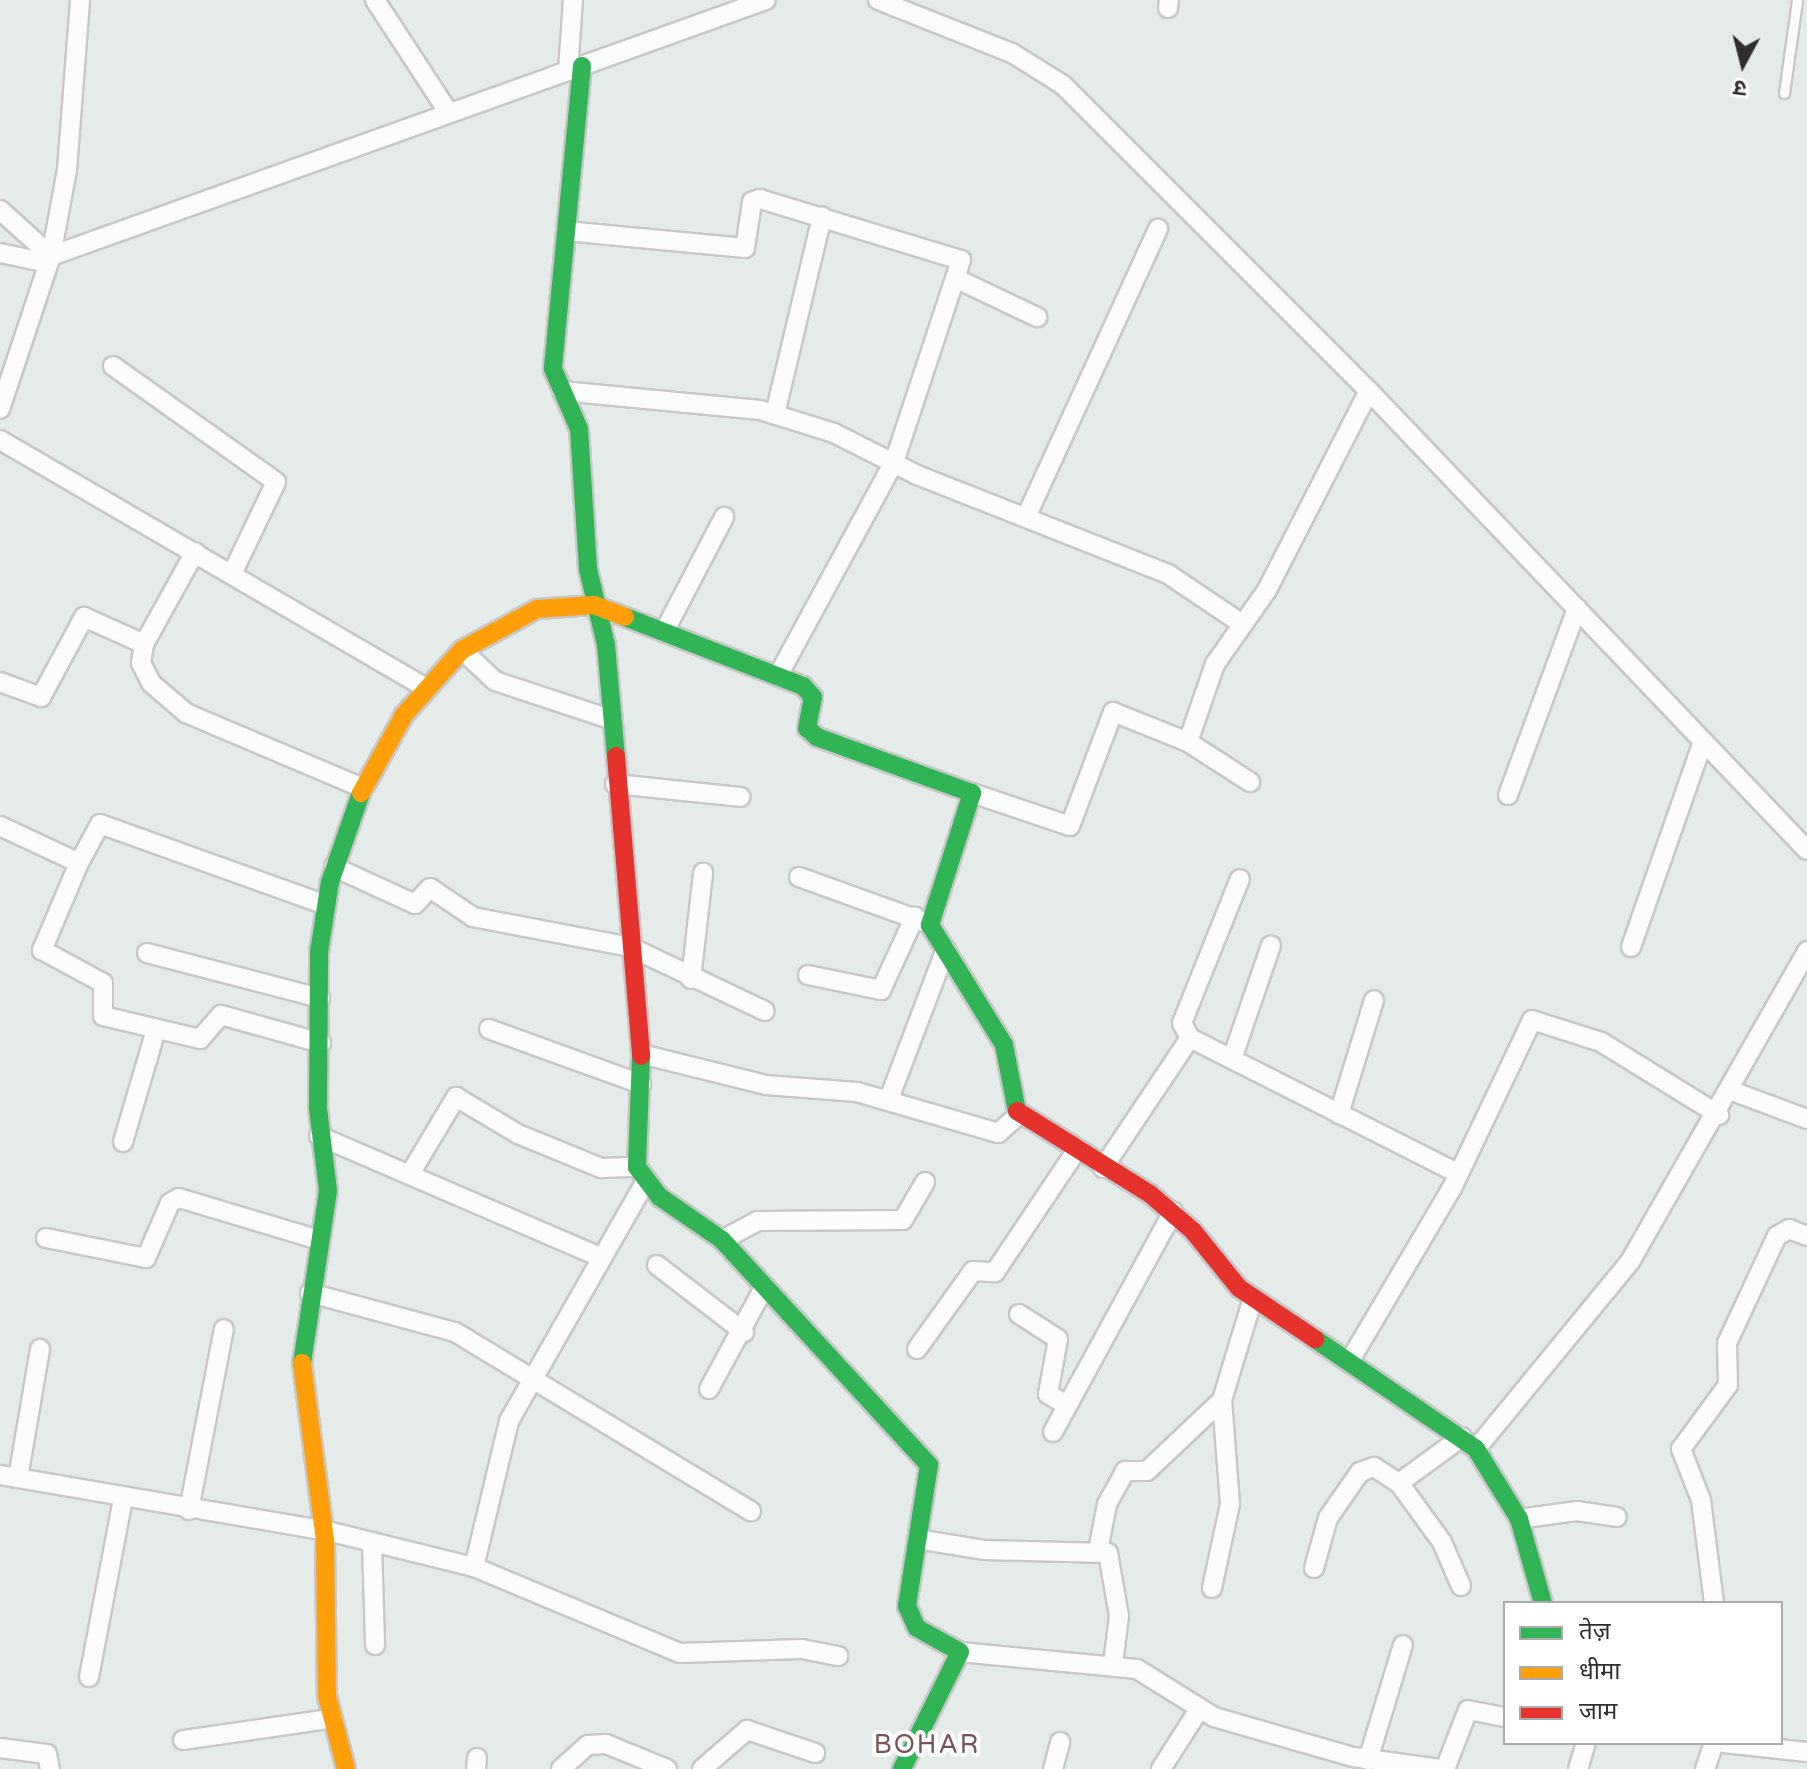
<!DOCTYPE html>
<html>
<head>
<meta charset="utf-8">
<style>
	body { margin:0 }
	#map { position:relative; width:1807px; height:1769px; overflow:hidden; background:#e5ebe8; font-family:"Varela Round","Noto Sans Devanagari",sans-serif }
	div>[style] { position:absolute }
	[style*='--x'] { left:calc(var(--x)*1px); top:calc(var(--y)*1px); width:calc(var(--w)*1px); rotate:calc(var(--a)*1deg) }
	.roads { filter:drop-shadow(2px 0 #c7c8c7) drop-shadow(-2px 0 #c7c8c7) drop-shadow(0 2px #c7c8c7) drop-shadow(0 -2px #c7c8c7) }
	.lane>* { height:9px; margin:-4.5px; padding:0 4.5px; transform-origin:4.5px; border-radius:4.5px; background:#fbfcfc }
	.street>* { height:18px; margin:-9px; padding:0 9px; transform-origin:9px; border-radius:9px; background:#fbfcfc }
	.fast>* { height:18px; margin:-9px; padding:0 9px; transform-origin:9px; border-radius:9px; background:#30b455 }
	.slow>* { height:18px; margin:-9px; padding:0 9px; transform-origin:9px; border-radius:9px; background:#ff9f0a }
	.jam>* { height:18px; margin:-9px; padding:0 9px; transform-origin:9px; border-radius:9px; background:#e5322d }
	span { translate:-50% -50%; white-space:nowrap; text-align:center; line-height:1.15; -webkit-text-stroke:8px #fff; paint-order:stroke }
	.quarter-label { font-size:26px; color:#7b5158; letter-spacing:2px }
	.legend { position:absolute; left:1503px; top:1601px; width:280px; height:144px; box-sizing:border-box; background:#fff; border:2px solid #ababab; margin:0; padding:10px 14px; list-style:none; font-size:24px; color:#2e2e2e }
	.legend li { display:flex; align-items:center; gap:16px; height:40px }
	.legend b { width:40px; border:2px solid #ababab }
	.north { position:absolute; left:1703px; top:24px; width:80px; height:80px; -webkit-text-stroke:6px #fff; paint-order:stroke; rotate:187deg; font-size:22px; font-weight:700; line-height:32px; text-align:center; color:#2e2e2e }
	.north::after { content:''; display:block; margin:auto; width:28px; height:36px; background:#2e2e2e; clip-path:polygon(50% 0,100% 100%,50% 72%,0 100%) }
</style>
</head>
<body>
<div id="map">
	<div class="roads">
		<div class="lane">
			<i style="--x:1784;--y:93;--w:94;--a:-82"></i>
		</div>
		<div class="street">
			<i style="--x:375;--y:0;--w:135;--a:56.8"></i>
			<i style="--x:878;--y:0;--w:144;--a:21.6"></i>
			<i style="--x:1012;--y:53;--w:60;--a:32.1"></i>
			<i style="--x:1063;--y:85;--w:433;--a:45"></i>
			<i style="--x:1369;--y:391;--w:634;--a:46.34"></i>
			<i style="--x:1168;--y:8;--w:8;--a:-83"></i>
			<i style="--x:568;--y:71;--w:71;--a:-86"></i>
			<i style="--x:0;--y:210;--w:69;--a:42"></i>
			<i style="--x:51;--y:256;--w:161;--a:108.4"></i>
			<i style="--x:566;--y:231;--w:180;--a:5.4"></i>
			<i style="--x:745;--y:248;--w:47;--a:-81.3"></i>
			<i style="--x:752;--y:202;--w:9;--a:-21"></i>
			<i style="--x:760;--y:199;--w:210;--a:16.9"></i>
			<i style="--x:961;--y:260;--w:213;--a:108.3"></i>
			<i style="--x:894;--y:462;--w:243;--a:118.5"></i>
			<i style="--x:0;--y:253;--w:49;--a:11.8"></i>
			<i style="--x:51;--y:256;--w:759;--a:-19.7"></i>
			<i style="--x:51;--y:256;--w:87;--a:-79.5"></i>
			<i style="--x:67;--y:170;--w:170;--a:-85.6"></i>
			<i style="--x:957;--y:279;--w:89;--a:25.4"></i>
			<i style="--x:113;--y:366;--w:200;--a:35.4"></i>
			<i style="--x:276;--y:482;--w:102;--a:115.6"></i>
			<i style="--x:562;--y:391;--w:199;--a:5.5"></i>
			<i style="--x:760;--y:410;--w:77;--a:17.3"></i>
			<i style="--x:834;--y:433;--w:93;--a:26.8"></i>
			<i style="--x:917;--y:475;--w:270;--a:21.5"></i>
			<i style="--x:1168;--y:574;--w:89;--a:34"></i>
			<i style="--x:775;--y:414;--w:203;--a:-76.6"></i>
			<i style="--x:0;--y:440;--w:494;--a:30.2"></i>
			<i style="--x:1027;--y:515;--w:315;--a:-65.4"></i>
			<i style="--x:195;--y:552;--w:105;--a:119"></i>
			<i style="--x:144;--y:644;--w:19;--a:99"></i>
			<i style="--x:141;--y:663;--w:22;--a:63"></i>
			<i style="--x:151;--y:683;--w:46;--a:40.6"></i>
			<i style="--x:186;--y:713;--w:192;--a:23"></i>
			<i style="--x:664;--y:632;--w:130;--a:-62.4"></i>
			<i style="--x:462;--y:650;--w:45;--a:43.2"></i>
			<i style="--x:495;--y:681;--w:121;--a:18.3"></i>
			<i style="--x:0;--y:682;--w:44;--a:20.1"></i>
			<i style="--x:41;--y:697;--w:91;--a:-61.7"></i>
			<i style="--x:84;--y:617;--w:66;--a:24.2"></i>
			<i style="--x:1188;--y:742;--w:74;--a:32.8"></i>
			<i style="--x:615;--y:784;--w:126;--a:5.9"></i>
			<i style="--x:972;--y:793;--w:103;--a:18.6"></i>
			<i style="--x:1070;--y:826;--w:122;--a:-69.3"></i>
			<i style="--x:1113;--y:712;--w:81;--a:21.8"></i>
			<i style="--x:1188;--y:742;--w:83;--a:-70.9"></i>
			<i style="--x:1215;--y:664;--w:90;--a:-54.9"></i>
			<i style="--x:1267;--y:590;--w:224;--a:-62.9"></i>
			<i style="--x:1508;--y:795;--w:199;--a:-69.7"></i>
			<i style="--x:0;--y:826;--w:87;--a:25.1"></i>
			<i style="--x:79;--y:863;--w:44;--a:-61.7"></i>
			<i style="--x:100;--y:824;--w:240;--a:19.7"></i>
			<i style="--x:79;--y:863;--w:95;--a:113"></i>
			<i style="--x:42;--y:950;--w:69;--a:28.4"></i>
			<i style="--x:103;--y:983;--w:33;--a:90"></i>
			<i style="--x:103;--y:1016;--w:100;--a:13.3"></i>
			<i style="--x:200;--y:1039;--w:32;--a:-49"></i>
			<i style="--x:221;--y:1015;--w:104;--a:15.6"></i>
			<i style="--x:334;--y:867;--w:89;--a:24.6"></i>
			<i style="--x:415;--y:904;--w:22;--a:-47"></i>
			<i style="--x:430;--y:888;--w:52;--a:34"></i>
			<i style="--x:473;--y:917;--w:160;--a:10.8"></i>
			<i style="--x:630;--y:947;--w:149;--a:25.4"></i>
			<i style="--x:799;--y:877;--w:133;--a:19.8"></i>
			<i style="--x:1631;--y:947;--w:218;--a:-70.7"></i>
			<i style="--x:147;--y:953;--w:179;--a:14.6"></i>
			<i style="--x:808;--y:975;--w:75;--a:11.6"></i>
			<i style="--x:881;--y:990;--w:81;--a:-65.3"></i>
			<i style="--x:691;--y:979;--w:107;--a:-83.5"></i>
			<i style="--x:489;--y:1029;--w:162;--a:19.9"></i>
			<i style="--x:1190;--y:1038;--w:17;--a:-118"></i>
			<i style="--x:1182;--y:1023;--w:155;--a:-68.1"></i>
			<i style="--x:641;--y:1054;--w:129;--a:13.9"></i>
			<i style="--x:766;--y:1085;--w:91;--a:4.4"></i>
			<i style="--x:857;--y:1092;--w:147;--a:16.2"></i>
			<i style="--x:998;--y:1133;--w:28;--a:-41"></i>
			<i style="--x:1232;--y:1059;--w:120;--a:-71.1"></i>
			<i style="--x:1732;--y:1091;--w:80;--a:20.5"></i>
			<i style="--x:889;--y:1099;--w:160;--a:-69.2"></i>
			<i style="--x:1339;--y:1114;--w:119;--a:-72.9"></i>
			<i style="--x:319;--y:1136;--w:308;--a:23.3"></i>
			<i style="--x:123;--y:1142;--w:117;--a:-73.6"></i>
			<i style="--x:1103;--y:1168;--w:156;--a:-56.2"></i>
			<i style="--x:1190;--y:1038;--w:301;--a:26.8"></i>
			<i style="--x:410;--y:1174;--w:90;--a:-59.1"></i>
			<i style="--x:456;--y:1097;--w:72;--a:30.8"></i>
			<i style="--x:518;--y:1134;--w:90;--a:22.3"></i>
			<i style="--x:601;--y:1168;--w:36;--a:-2"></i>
			<i style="--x:46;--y:1238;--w:102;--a:11.3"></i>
			<i style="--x:146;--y:1258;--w:60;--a:-66.4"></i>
			<i style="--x:170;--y:1203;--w:10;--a:-29"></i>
			<i style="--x:179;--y:1198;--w:146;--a:16.7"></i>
			<i style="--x:722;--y:1240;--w:40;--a:-28"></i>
			<i style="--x:757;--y:1221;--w:146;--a:-0.4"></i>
			<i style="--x:903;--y:1220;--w:44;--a:-59.9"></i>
			<i style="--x:657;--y:1265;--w:110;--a:37.6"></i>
			<i style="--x:310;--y:1293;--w:150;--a:15.1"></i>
			<i style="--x:455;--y:1332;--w:346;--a:31.2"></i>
			<i style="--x:1019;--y:1314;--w:46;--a:32.7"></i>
			<i style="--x:1058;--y:1339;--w:56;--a:100.3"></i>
			<i style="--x:1048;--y:1394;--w:21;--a:31"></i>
			<i style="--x:917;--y:1349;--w:96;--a:-54.3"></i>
			<i style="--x:973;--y:1271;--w:22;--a:3"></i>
			<i style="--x:995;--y:1272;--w:146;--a:-56.2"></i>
			<i style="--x:1349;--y:1362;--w:202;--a:-59.4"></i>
			<i style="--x:1452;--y:1188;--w:186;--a:-64.5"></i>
			<i style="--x:1532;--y:1020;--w:72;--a:17.7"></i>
			<i style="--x:1601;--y:1042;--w:139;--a:31.7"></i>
			<i style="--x:709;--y:1389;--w:117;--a:-61.5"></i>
			<i style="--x:1053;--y:1432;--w:251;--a:-61.4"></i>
			<i style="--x:1476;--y:1449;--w:244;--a:-50.6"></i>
			<i style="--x:1631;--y:1260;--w:356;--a:-60.3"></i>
			<i style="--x:0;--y:1475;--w:328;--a:9.7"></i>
			<i style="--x:323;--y:1530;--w:155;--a:13.8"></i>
			<i style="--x:474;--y:1567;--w:223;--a:22.7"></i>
			<i style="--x:680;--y:1653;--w:122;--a:-1.9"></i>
			<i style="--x:802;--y:1649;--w:37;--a:11"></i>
			<i style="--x:18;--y:1478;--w:131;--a:-80.3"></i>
			<i style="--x:1399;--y:1483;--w:73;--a:53.9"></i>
			<i style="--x:1442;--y:1542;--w:48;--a:66.6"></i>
			<i style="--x:189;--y:1510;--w:184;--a:-79.1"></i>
			<i style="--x:1519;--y:1519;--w:59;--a:-7.9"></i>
			<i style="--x:1577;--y:1511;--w:40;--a:8.5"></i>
			<i style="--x:917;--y:1539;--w:69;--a:9.2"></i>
			<i style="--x:985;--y:1550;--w:123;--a:1.4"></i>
			<i style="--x:1108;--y:1553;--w:64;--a:80.1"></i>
			<i style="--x:1119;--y:1616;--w:48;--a:97.1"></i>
			<i style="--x:372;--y:1542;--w:103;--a:88.3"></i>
			<i style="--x:1098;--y:1551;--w:48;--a:-79.2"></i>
			<i style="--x:1107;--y:1504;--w:38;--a:-61"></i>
			<i style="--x:1125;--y:1471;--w:22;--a:0"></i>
			<i style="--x:1147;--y:1471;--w:103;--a:-43.4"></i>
			<i style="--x:474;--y:1567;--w:150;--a:-76.5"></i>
			<i style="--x:509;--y:1421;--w:276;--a:-60.3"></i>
			<i style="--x:1314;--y:1568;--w:52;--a:-74.4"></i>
			<i style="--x:1328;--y:1518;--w:56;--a:-55.2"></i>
			<i style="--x:1360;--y:1472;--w:15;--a:-20"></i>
			<i style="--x:1374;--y:1467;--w:30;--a:33"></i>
			<i style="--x:1399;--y:1483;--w:78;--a:-36.1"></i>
			<i style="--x:1212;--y:1588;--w:86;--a:-77.9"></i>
			<i style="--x:1230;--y:1504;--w:104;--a:-94.4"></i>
			<i style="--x:1222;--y:1400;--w:107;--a:-73.1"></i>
			<i style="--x:1714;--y:1603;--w:104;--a:-97.2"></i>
			<i style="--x:1701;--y:1500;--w:55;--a:-111.4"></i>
			<i style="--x:1681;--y:1449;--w:79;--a:-53.7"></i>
			<i style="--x:1728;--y:1385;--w:42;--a:-91.4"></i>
			<i style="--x:1727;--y:1343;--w:118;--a:-65"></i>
			<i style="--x:1777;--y:1236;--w:14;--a:-30"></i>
			<i style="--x:1789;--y:1229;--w:19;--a:21"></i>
			<i style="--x:960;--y:1652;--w:178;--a:5.5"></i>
			<i style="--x:1137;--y:1669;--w:91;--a:31.9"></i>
			<i style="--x:1214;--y:1717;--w:145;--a:16.1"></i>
			<i style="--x:1353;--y:1757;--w:90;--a:7.7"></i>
			<i style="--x:89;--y:1677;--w:182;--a:-79.2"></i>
			<i style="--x:183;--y:1740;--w:148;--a:-8.2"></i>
			<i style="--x:1724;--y:1743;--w:83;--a:6.2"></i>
			<i style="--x:0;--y:1748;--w:47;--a:7.3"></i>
			<i style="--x:47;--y:1754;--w:15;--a:79"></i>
			<i style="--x:1368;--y:1760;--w:120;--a:-73.1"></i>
			<i style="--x:476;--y:1769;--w:11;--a:-85"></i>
			<i style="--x:561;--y:1769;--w:36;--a:-42"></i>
			<i style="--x:588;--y:1745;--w:18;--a:-3"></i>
			<i style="--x:606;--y:1744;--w:66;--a:22.3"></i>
			<i style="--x:702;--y:1769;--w:60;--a:-40.9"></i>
			<i style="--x:747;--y:1730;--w:72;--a:18.7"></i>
			<i style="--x:1053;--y:1769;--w:28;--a:-75"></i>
			<i style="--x:1161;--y:1769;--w:69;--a:-57.5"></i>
			<i style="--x:1445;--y:1769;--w:63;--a:-68.7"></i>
			<i style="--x:1468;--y:1710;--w:38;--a:11"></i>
			<i style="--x:1578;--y:1769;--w:27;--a:-73"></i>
			<i style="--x:1705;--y:1769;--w:28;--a:-71"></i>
		</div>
		<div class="fast">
			<i style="--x:582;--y:66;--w:304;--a:95.5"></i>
			<i style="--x:553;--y:369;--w:65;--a:66.6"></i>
			<i style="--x:579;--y:429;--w:140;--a:86.3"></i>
			<i style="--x:588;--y:569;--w:78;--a:76.7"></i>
			<i style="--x:606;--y:645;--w:111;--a:84.9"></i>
			<i style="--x:625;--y:617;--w:191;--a:21.2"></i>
			<i style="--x:803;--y:686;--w:15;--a:48"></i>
			<i style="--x:813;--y:697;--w:32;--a:101"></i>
			<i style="--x:807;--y:728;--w:13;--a:42"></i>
			<i style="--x:817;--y:737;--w:165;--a:19.9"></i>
			<i style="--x:972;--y:793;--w:139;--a:107.7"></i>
			<i style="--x:930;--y:925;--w:141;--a:58.3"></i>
			<i style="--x:1004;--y:1045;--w:67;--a:78.9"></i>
			<i style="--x:641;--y:1056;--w:111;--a:92.1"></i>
			<i style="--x:637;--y:1167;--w:38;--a:53"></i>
			<i style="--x:660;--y:1197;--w:75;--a:34.7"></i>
			<i style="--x:722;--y:1240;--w:306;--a:47.4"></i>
			<i style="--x:929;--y:1465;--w:143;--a:98.9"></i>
			<i style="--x:907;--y:1606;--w:24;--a:66"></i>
			<i style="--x:917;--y:1628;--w:49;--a:29.2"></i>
			<i style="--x:960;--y:1652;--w:131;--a:116.4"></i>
			<i style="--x:1315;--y:1339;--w:195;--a:34.3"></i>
			<i style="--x:1476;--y:1449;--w:82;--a:58.4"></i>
			<i style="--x:1519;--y:1519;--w:87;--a:74.1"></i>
			<i style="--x:302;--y:1363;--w:174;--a:-81.4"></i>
			<i style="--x:328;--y:1191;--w:84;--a:-96.9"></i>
			<i style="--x:318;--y:1108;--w:156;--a:-89.6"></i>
			<i style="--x:319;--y:952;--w:71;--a:-81.1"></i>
			<i style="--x:330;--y:882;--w:94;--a:-70.8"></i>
		</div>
		<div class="slow">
			<i style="--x:361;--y:793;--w:89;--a:-61.1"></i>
			<i style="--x:404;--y:715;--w:87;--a:-48.3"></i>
			<i style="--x:462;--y:650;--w:85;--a:-28.7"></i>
			<i style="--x:537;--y:609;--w:57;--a:-4"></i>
			<i style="--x:594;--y:605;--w:33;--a:21"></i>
			<i style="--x:302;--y:1363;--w:178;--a:82.6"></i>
			<i style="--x:325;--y:1540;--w:156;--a:89.3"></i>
			<i style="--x:327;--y:1696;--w:75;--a:75.4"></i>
		</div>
		<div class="jam">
			<i style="--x:616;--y:756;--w:301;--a:85.2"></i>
			<i style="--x:1017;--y:1111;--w:157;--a:32"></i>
			<i style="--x:1150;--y:1194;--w:57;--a:40.7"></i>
			<i style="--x:1193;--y:1231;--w:73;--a:51.1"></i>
			<i style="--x:1239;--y:1288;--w:92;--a:33.9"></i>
		</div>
	</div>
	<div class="quarter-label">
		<span style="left:927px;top:1745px">BOHAR</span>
	</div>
	<ul class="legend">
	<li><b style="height:10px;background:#30b455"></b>तेज़</li>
	<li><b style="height:10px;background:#ff9f0a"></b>धीमा</li>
	<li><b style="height:10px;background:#e5322d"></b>जाम</li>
	</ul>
	<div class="north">उ</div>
</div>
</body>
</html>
